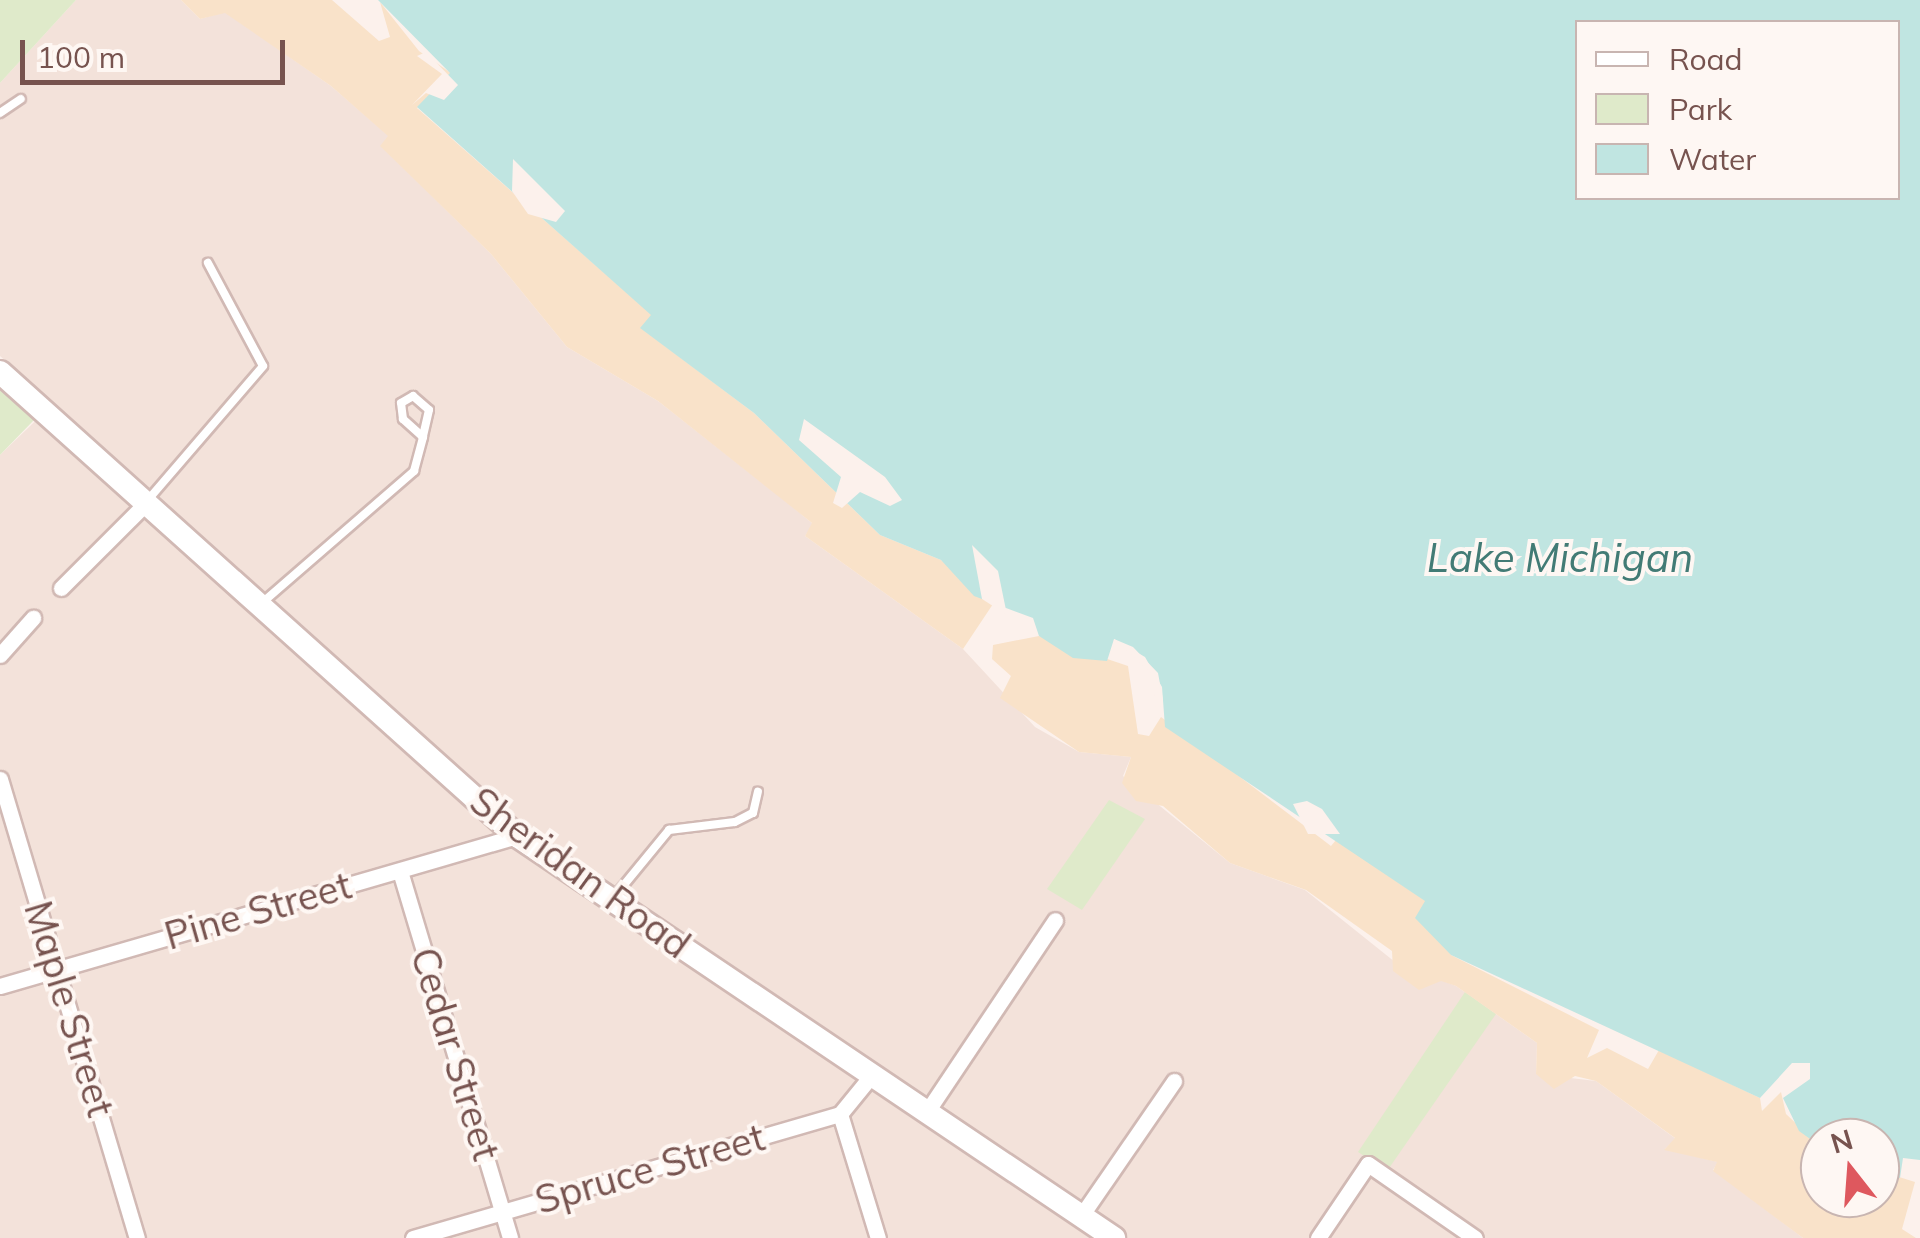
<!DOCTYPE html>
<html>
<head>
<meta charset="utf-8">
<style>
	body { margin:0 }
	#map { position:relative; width:1920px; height:1238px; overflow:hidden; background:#fcf1ec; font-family:Mulish,sans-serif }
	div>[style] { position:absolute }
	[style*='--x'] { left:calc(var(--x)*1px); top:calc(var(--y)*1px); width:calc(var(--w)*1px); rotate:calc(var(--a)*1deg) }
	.residential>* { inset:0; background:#f3e2da }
	.green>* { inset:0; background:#dfeaca }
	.sand>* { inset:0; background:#f9e2c9 }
	.water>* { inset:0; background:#c0e5e1 }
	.pier>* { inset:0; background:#fcf1ec }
	.roads { filter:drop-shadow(2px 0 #d1b9b4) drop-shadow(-2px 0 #d1b9b4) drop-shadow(0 2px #d1b9b4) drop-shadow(0 -2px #d1b9b4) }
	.lane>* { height:8px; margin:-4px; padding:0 4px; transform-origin:4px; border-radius:4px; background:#fff }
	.street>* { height:15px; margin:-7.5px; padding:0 7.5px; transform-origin:7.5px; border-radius:7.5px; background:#fff }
	.secondary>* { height:22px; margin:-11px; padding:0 11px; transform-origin:11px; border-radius:11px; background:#fff }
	span { translate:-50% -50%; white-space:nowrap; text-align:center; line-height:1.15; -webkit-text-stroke:8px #fef7f3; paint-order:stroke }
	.street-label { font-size:38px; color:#77534f }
	.water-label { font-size:40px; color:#427b75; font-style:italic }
	.legend { position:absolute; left:1575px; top:20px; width:325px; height:180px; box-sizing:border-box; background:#fef7f3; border:2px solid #c8b5b1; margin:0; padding:12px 18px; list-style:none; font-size:30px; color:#77534f }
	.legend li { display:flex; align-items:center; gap:20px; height:50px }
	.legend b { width:50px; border:2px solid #c8b5b1 }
	.north { position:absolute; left:1800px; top:1118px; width:100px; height:100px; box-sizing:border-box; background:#fef7f3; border:2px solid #c8b5b1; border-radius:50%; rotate:343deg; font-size:28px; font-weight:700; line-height:40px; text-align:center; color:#77534f }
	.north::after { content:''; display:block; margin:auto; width:35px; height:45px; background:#de585e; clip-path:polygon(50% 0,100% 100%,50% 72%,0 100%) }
	.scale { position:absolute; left:20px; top:40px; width:265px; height:45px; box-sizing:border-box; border:5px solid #77534f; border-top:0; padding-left:12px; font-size:30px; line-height:35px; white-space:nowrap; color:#77534f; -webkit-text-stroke:8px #fef7f3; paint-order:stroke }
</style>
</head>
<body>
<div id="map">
	<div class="residential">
		<i style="clip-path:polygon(76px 0,181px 0,200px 19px,225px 12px,331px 86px,389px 136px,381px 146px,491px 254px,567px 347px,658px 401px,789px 504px,813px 524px,805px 536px,963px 649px,1035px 727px,1079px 752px,1131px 757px,1123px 776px,1230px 863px,1305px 890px,1395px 962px,1456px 986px,1537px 1043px,1536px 1074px,1596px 1081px,1676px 1139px,1665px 1149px,1718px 1162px,1713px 1170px,1803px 1238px,0 1238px,0 455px,54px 403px,0 356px,0 83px)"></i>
	</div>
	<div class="green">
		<i style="clip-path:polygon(0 0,76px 0,0 83px)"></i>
		<i style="clip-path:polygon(0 390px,34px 420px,0 455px)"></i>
		<i style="clip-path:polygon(1109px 800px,1145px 819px,1082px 910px,1047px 889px)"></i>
		<i style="clip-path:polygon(1465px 992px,1496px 1014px,1387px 1171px,1358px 1152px)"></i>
	</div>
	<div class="sand">
		<i style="clip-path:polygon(181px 0,332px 0,379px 41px,390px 37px,380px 2px,419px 51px,451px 73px,417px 108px,652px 315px,641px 328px,754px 413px,880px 535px,941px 560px,993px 604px,963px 649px,805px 536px,812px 523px,658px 401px,567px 347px,491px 254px,380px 146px,388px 136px,331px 86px,225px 13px,200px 19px)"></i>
		<i style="clip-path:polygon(1039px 636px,1128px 666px,1138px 734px,1149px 736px,1161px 717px,1331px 846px,1336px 840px,1426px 901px,1451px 955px,1599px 1030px,1587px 1058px,1607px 1048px,1648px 1069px,1659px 1050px,1760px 1098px,1762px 1111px,1781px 1092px,1786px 1114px,1820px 1146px,1820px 1198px,1880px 1198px,1880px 1171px,1915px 1182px,1902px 1229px,1916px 1238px,1803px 1238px,1713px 1171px,1717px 1162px,1664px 1150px,1675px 1138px,1596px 1081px,1575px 1076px,1554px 1089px,1536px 1074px,1537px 1043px,1456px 986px,1441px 981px,1419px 990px,1393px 971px,1392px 951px,1306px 890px,1230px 863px,1163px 806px,1136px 801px,1122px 783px,1131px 757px,1079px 752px,1000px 698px,1011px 676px,992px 659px,993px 645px)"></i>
	</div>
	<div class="water">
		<i style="clip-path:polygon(evenodd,378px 0,1920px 0,1920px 1160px,1903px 1158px,1900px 1178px,1880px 1171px,1880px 1138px,1820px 1138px,1820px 1146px,1799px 1131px,1783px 1098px,1810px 1079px,1810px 1063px,1792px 1063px,1760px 1098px,1451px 955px,1415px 918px,1425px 901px,1165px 727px,1162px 687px,1145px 657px,1114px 639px,1107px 661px,1073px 658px,1039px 636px,1033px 618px,974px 596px,941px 560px,880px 535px,754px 413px,640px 328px,651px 315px,417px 107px,450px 73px,378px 0,1578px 22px,1898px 22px,1898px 198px,1578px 198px,1578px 22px)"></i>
	</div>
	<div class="pier">
		<i style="clip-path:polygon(426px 52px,458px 85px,444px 100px,426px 93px,412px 105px,442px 74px,417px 56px)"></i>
		<i style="clip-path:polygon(513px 159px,565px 211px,556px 222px,528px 214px,512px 191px)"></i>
		<i style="clip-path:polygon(804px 419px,885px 477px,902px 500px,890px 506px,860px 492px,842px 508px,833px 503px,841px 477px,799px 440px)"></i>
		<i style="clip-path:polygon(972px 545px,998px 571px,1007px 615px,982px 599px)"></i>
		<i style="clip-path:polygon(1114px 639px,1133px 647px,1158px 673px,1163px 700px,1156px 719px,1153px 675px,1121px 645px,1113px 655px)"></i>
		<i style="clip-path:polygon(1307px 801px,1322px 809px,1340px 834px,1308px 834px,1293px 804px)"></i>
	</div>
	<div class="roads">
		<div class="lane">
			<i style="--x:0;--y:113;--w:25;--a:-34"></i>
			<i style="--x:147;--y:501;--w:178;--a:-49.3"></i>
			<i style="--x:263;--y:366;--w:117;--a:-118.1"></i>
			<i style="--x:263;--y:602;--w:200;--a:-40.9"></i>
			<i style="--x:414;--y:471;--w:35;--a:-75"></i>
			<i style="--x:423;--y:437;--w:27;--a:-138"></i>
			<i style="--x:403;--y:419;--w:16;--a:-97"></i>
			<i style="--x:401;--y:403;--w:14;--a:-30"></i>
			<i style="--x:413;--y:396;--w:21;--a:41"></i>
			<i style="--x:429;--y:410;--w:28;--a:103"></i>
			<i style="--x:614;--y:897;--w:87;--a:-50.6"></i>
			<i style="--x:669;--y:830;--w:66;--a:-6.9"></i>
			<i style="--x:735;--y:822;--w:20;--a:-27"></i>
			<i style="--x:753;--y:813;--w:22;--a:-77"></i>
		</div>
		<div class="street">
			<i style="--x:61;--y:588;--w:120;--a:-45"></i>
			<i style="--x:0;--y:655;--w:50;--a:-48.3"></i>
			<i style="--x:0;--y:779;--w:479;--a:73.4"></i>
			<i style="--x:400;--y:871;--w:383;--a:73.3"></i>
			<i style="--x:0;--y:986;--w:538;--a:-16.18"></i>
			<i style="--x:926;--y:1113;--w:232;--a:-56.2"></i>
			<i style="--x:840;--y:1114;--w:130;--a:73"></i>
			<i style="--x:1081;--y:1216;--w:164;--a:-55.4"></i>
			<i style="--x:413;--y:1238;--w:445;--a:-16.2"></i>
			<i style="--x:840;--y:1114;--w:49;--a:-50.8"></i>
			<i style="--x:1318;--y:1238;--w:89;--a:-56"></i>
			<i style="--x:1368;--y:1164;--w:130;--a:34.7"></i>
		</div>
		<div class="secondary">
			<i style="--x:0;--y:372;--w:695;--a:41.91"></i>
			<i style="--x:517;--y:836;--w:720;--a:33.96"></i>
		</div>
	</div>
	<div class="street-label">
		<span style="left:580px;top:873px;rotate:36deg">Sheridan Road</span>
		<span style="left:258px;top:911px;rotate:-16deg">Pine Street</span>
		<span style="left:69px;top:1009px;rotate:73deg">Maple Street</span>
		<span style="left:455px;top:1054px;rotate:73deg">Cedar Street</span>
		<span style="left:650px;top:1169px;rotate:-16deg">Spruce Street</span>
	</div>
	<div class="water-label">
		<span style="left:1560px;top:557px">Lake Michigan</span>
	</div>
	<ul class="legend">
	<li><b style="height:12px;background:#fff"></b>Road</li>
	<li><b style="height:28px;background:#dfeaca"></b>Park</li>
	<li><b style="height:28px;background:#c0e5e1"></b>Water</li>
	</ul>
	<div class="north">N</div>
	<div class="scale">100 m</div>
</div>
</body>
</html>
